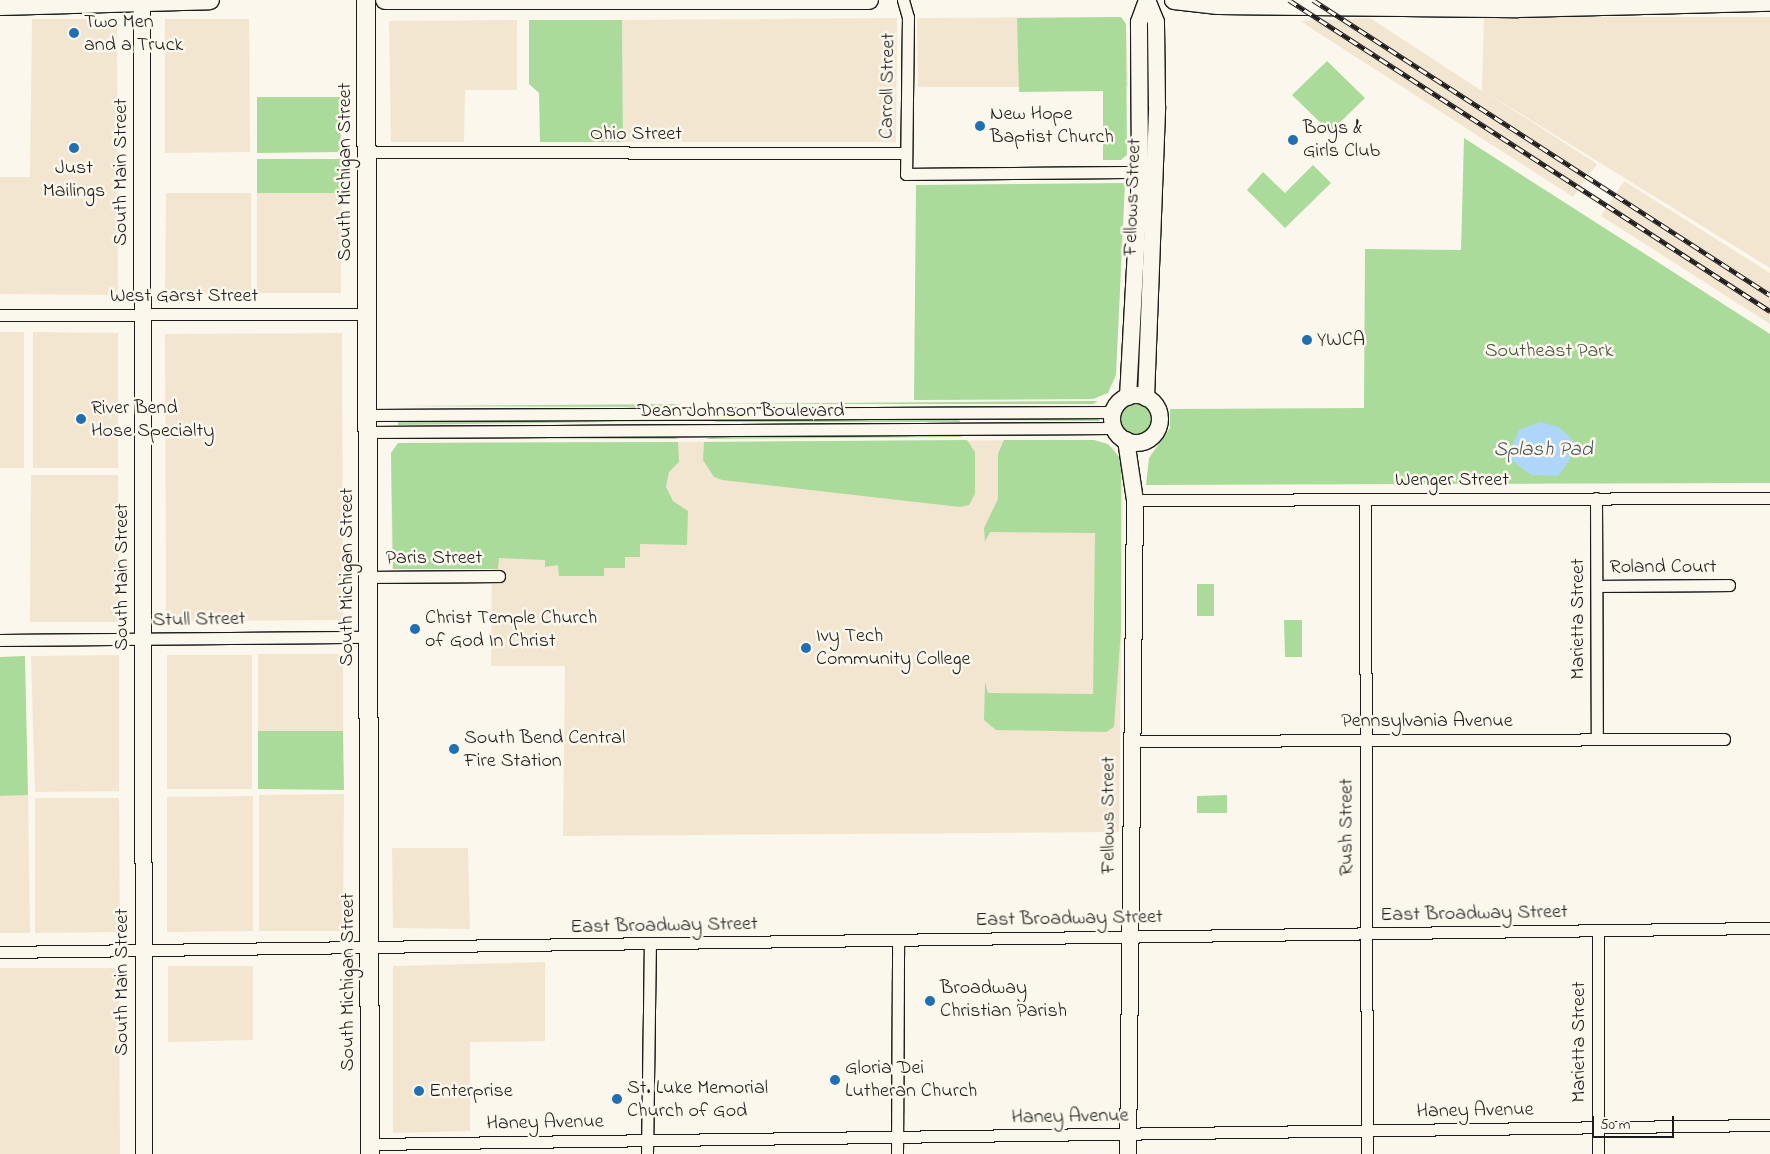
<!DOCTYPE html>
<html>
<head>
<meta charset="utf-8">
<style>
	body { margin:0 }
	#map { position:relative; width:1770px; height:1154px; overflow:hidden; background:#fbf7ec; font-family:"Indie Flower",sans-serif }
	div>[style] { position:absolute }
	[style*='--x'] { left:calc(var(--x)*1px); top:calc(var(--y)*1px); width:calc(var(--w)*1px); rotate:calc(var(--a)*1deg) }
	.built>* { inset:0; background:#f3e6d1 }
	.green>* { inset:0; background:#aadb9b }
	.round { border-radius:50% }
	.water>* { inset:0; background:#aed6f8 }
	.roads { filter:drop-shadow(1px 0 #1c1c1c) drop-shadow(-1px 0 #1c1c1c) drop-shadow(0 1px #1c1c1c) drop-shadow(0 -1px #1c1c1c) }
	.street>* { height:11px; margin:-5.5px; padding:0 5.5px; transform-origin:5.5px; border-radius:5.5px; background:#fbf7ec }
	.secondary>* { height:16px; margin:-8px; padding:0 8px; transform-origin:8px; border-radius:8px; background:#fbf7ec }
	.secondary>.ring { margin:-8px; padding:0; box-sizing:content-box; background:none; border:16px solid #fbf7ec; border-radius:50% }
	.primary>* { height:18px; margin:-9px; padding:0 9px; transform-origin:9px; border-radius:9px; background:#fbf7ec }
	.rail>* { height:5px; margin-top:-2.5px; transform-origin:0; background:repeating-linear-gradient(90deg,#fbf7ec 0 9px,#1c1c1c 0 18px); box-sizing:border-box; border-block:1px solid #1c1c1c }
	.dots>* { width:14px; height:14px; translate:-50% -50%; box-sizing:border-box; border:2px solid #fbf7ec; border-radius:50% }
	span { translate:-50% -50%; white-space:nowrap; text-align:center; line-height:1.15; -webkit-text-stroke:5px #fbf7ec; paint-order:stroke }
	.poi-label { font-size:20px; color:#1c1c1c }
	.left { translate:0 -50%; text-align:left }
	.street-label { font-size:20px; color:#1c1c1c }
	.park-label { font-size:20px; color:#475542 }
	.water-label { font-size:21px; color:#48545e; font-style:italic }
	.scale { position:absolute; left:1592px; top:1116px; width:82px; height:22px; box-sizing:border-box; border:2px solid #1c1c1c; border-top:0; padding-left:6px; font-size:15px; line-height:18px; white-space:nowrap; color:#1c1c1c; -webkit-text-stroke:4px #fbf7ec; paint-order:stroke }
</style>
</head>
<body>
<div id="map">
	<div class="built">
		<i style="clip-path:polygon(1121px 17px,1126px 24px,1128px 87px,918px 87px,917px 18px)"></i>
		<i style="clip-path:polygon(1484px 17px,1770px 17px,1770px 268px,1484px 91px,1597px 164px,1573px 197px,1300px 21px,1370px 18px,1482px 91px)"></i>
		<i style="clip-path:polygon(897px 18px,896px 142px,623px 142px,622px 20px)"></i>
		<i style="clip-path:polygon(32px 19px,117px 19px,118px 295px,0 294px,0 177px,30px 177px)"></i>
		<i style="clip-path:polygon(165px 19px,249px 19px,250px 152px,165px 153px)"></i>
		<i style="clip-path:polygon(517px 20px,517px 90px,465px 90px,464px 142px,391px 142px,389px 21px)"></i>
		<i style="clip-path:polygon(1624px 181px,1770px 273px,1770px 324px,1601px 216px)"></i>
		<i style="clip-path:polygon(166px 193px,251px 193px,251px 293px,165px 294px)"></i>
		<i style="clip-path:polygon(257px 193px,341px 193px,341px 293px,257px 293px)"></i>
		<i style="clip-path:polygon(0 332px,24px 332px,24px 468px,0 468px)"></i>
		<i style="clip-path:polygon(33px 332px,118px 333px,118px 468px,33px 468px)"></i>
		<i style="clip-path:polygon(342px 333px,343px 620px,166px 621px,165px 334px)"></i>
		<i style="clip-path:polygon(1094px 440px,1114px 448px,1123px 469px,1119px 832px,563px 836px,565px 666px,491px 666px,492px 567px,392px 568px,391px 453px,398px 443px)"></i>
		<i style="clip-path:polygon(31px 475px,118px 475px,119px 622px,30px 622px)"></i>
		<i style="clip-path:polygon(258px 654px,343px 654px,343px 731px,258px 731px)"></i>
		<i style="clip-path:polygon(119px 655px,119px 791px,35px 792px,31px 656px)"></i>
		<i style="clip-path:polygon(167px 655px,252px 655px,252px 789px,167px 789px)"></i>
		<i style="clip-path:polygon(344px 794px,343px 931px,259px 931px,259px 795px)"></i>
		<i style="clip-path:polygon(28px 795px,30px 933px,0 933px,0 796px)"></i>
		<i style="clip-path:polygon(253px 796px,253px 931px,167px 932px,167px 797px)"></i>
		<i style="clip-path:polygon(35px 798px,119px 798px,120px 932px,35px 933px)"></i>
		<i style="clip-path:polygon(392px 848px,468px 848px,470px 929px,393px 928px)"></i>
		<i style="clip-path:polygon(545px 962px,545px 1041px,470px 1042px,470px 1131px,393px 1133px,393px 966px)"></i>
		<i style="clip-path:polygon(168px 966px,253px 966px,253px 1040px,168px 1042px)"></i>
		<i style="clip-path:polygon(0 968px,119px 968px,120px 1154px,0 1154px)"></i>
	</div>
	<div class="green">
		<i style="clip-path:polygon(1121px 17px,1126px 24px,1127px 155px,1121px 160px,1103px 160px,1103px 91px,1019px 92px,1017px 18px)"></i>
		<i style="clip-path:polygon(529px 20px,622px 20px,623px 142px,540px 142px,539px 93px,529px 84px)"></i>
		<i style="clip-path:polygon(1327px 61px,1365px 98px,1330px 132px,1292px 95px)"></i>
		<i style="clip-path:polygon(257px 97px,340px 97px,341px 152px,257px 153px)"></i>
		<i style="clip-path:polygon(1464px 138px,1770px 334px,1770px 483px,1146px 485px,1149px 458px,1170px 428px,1170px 409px,1364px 408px,1365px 249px,1461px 250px)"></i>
		<i style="clip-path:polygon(257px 159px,341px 159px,341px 193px,257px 193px)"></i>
		<i style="clip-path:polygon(1313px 165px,1331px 183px,1285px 228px,1247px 190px,1263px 172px,1285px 193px)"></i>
		<i style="clip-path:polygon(1125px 183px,1116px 375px,1108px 393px,1093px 399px,914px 400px,916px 185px)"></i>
		<i style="clip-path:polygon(1098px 401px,1093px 404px,703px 404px,1093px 401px)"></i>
		<i style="clip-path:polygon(682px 404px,661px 407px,397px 406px)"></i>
		<i class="round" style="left:1121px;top:404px;width:30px;height:30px"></i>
		<i style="clip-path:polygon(1098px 417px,1099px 421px,997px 420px,998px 418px)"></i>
		<i style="clip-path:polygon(959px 418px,960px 422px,715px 422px,716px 419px)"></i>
		<i style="clip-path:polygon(398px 421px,668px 419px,670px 421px,398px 425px)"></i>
		<i style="clip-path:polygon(957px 435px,963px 437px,706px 439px,713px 436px)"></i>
		<i style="clip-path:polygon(674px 437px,679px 439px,398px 438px,420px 438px)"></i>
		<i style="clip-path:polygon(967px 440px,975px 452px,975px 494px,969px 505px,960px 507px,722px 480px,714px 477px,703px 460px,704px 442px)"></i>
		<i style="clip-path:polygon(1004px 440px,1094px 440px,1108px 444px,1121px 459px,1121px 630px,1114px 727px,1106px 732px,996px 730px,984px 720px,985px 682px,988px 693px,1093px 694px,1095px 533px,990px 532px,985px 542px,984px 528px,998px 499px,998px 454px)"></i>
		<i style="clip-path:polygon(678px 442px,679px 462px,669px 472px,666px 487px,673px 501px,688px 511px,687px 545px,640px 544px,640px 557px,625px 557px,625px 568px,604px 568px,604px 576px,559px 576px,558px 565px,545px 567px,545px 560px,499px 558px,498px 569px,393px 569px,391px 453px,398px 443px)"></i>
		<i style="clip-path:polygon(1197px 584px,1214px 584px,1214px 616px,1197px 616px)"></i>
		<i style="clip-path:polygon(1284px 620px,1302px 620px,1302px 657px,1285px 657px)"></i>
		<i style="clip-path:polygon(25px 656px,28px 795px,0 796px,0 657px)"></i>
		<i style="clip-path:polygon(258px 731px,343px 731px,344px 790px,258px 789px)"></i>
		<i style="clip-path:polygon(1227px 795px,1227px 813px,1197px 813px,1197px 796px)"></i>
	</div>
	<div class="water">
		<i style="clip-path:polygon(1540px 422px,1559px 427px,1573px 440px,1569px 461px,1558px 476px,1531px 475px,1507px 457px,1519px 430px)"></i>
	</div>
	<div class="roads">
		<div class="street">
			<i style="--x:903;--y:0;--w:18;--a:74"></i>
			<i style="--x:908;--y:17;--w:157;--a:90.7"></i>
			<i style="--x:906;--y:174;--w:242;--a:-0.5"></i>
			<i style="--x:366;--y:152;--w:540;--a:0.11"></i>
			<i style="--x:0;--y:315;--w:367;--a:-0.2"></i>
			<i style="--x:368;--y:415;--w:746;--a:-0.23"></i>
			<i style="--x:368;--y:432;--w:747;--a:-0.31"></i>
			<i style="--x:1596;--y:498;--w:241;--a:89.8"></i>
			<i style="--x:1365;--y:499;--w:655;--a:89.83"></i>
			<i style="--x:1135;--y:500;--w:635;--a:-0.18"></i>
			<i style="--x:368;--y:577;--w:131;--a:-0.4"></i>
			<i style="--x:1597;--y:586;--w:132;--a:-0.4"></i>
			<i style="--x:0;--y:640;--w:368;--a:-0.5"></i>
			<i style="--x:1131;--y:741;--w:593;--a:-0.19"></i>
			<i style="--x:1598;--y:931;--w:223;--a:90"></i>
			<i style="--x:0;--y:952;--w:1770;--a:-0.78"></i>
			<i style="--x:370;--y:1144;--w:1400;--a:-0.78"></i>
			<i style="--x:647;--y:1154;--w:209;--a:-89.2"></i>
			<i style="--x:897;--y:1154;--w:213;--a:-89.7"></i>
		</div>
		<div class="secondary">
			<i style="--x:142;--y:0;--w:1154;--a:89.9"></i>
			<i class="ring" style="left:1112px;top:395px;width:32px;height:32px"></i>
			<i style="--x:1128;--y:397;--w:225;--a:-86.9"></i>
			<i style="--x:1140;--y:172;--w:150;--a:-90.4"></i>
			<i style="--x:1139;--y:22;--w:23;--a:-70"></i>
			<i style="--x:1146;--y:398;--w:292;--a:-87.8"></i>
			<i style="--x:1157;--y:106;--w:84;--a:-90.7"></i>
			<i style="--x:1156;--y:22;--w:24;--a:-112"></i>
			<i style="--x:1126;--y:440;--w:61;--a:81.5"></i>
			<i style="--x:1135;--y:500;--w:654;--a:90.61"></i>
		</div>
		<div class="primary">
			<i style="--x:366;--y:0;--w:1154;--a:89.8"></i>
			<i style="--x:385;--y:0;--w:484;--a:0"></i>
			<i style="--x:1174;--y:0;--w:44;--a:6.5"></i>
			<i style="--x:1218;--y:5;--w:300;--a:0.6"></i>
			<i style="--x:1518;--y:8;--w:252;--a:-1.4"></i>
			<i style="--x:0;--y:6;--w:210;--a:-1.6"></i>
		</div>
	</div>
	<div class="rail">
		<i style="--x:1289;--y:0;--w:573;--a:32.89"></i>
		<i style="--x:1313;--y:0;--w:544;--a:32.84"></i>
	</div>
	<div class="dots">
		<i style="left:74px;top:33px;background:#1f6fb2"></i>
		<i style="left:980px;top:126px;background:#1f6fb2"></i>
		<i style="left:1293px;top:140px;background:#1f6fb2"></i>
		<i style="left:74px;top:148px;background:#1f6fb2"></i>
		<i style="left:1307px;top:340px;background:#1f6fb2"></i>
		<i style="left:81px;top:419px;background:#1f6fb2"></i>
		<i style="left:415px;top:629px;background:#1f6fb2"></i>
		<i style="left:806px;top:648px;background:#1f6fb2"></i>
		<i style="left:454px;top:749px;background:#1f6fb2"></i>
		<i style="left:930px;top:1001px;background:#1f6fb2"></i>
		<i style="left:835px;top:1080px;background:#1f6fb2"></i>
		<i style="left:419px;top:1091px;background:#1f6fb2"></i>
		<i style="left:617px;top:1099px;background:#1f6fb2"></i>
	</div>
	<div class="poi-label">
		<span class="left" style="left:84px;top:34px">Two Men<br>and a Truck</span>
		<span class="left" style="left:990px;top:126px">New Hope<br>Baptist Church</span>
		<span class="left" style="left:1303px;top:140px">Boys &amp;<br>Girls Club</span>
		<span style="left:74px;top:180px">Just<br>Mailings</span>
		<span class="left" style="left:1317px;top:340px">YWCA</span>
		<span class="left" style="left:91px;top:420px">River Bend<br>Hose Specialty</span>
		<span class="left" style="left:425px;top:630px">Christ Temple Church<br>of God In Christ</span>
		<span class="left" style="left:816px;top:648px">Ivy Tech<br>Community College</span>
		<span class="left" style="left:464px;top:750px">South Bend Central<br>Fire Station</span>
		<span class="left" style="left:940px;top:1000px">Broadway<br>Christian Parish</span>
		<span class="left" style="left:845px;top:1080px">Gloria Dei<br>Lutheran Church</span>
		<span class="left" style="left:627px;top:1100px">St. Luke Memorial<br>Church of God</span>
		<span class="left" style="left:429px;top:1091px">Enterprise</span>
	</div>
	<div class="street-label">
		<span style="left:888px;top:86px;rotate:-89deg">Carroll Street</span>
		<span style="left:636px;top:134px">Ohio Street</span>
		<span style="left:121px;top:172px;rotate:-90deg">South Main Street</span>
		<span style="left:345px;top:172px;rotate:-90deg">South Michigan Street</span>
		<span style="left:1133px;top:197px;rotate:-88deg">Fellows Street</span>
		<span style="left:184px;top:296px">West Garst Street</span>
		<span style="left:741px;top:411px">Dean Johnson Boulevard</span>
		<span style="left:1452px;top:480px">Wenger Street</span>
		<span style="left:434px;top:558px">Paris Street</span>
		<span style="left:1663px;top:567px">Roland Court</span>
		<span style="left:122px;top:577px;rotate:-90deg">South Main Street</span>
		<span style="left:347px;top:577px;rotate:-90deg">South Michigan Street</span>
		<span style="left:1578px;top:619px;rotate:-90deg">Marietta Street</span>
		<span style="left:199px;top:620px;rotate:-1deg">Stull Street</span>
		<span style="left:1427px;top:721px">Pennsylvania Avenue</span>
		<span style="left:1109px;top:815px;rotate:-90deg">Fellows Street</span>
		<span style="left:1347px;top:827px;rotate:-90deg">Rush Street</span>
		<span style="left:1474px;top:914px;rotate:-1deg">East Broadway Street</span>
		<span style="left:1069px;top:919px;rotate:-1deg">East Broadway Street</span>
		<span style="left:664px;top:926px;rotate:-1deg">East Broadway Street</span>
		<span style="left:122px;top:982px;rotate:-90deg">South Main Street</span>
		<span style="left:348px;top:982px;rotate:-90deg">South Michigan Street</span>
		<span style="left:1579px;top:1042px;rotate:-90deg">Marietta Street</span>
		<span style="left:1475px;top:1111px;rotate:-1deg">Haney Avenue</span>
		<span style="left:1070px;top:1117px;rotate:-1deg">Haney Avenue</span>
		<span style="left:545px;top:1123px;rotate:-1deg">Haney Avenue</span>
	</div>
	<div class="park-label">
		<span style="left:1549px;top:351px">Southeast Park</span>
	</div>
	<div class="water-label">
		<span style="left:1543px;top:450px">Splash Pad</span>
	</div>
	<div class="scale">50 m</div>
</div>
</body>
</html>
